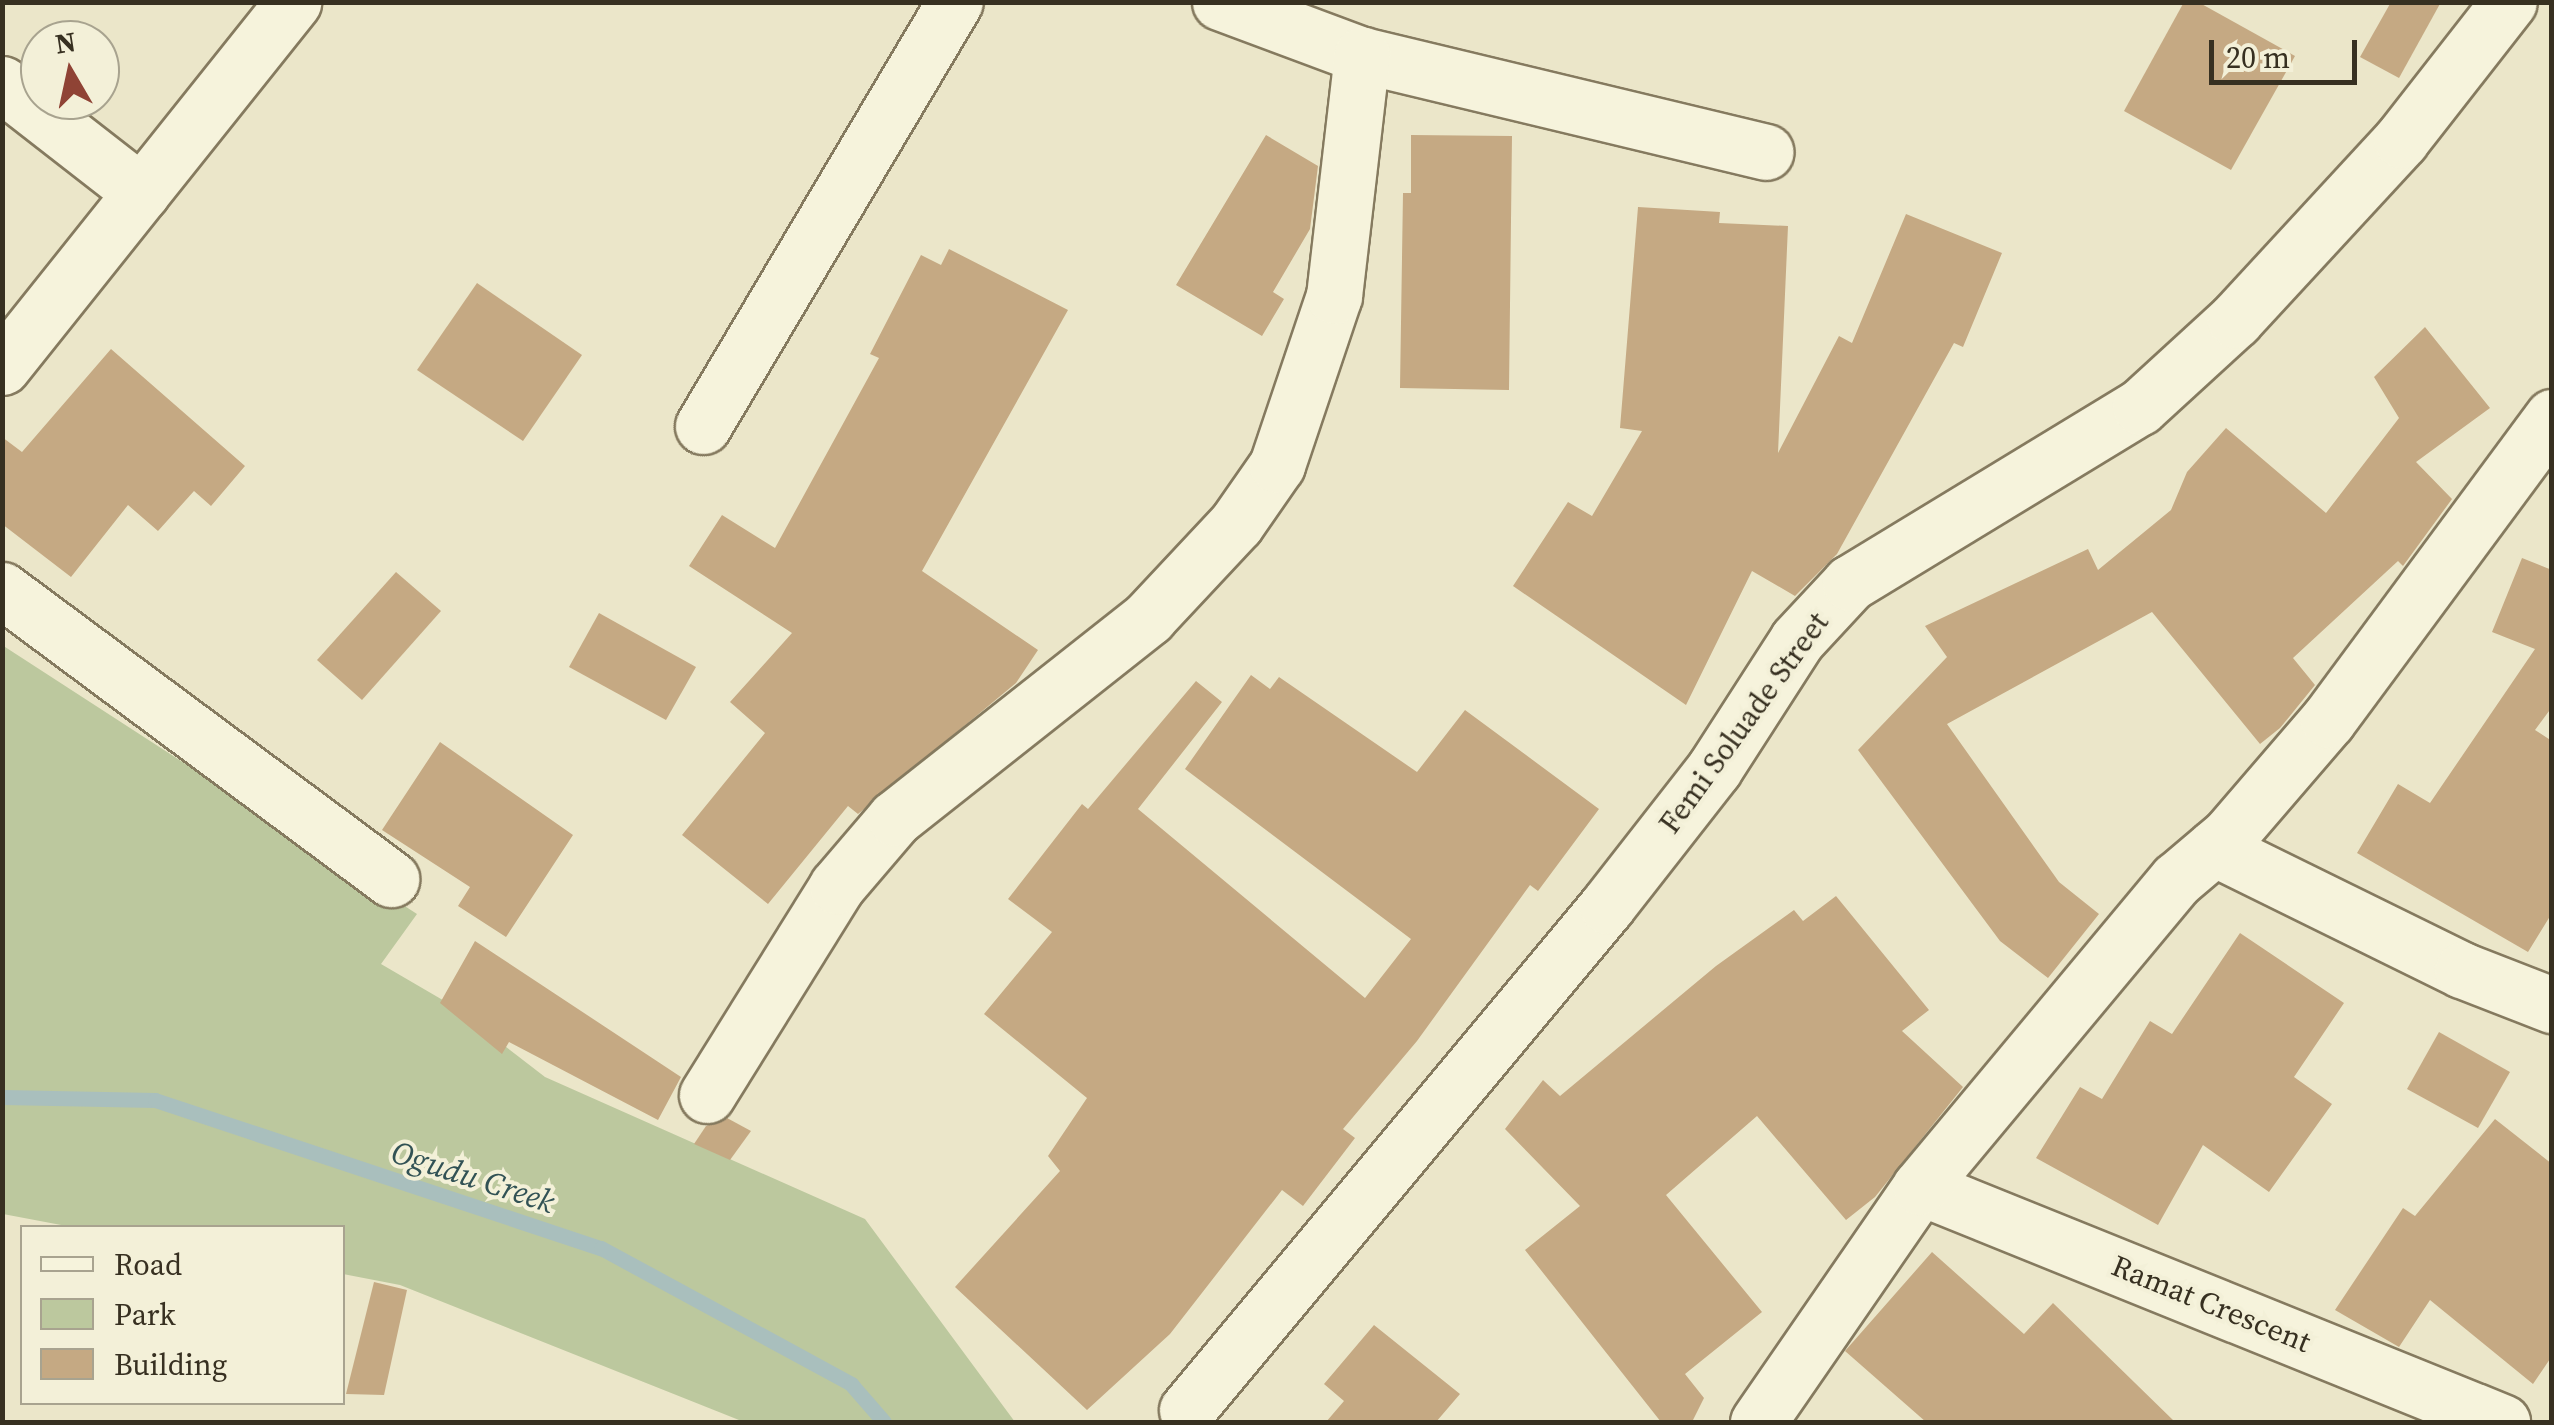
<!DOCTYPE html>
<html>
<head>
<meta charset="utf-8">
<style>
	body { margin:0 }
	#map { position:relative; width:2554px; height:1425px; overflow:hidden; background:#ebe6c9; font-family:"Source Serif 4",serif }
	div>[style] { position:absolute }
	[style*='--x'] { left:calc(var(--x)*1px); top:calc(var(--y)*1px); width:calc(var(--w)*1px); rotate:calc(var(--a)*1deg) }
	.green>* { inset:0; background:#bcc89e }
	.stream>* { height:15px; margin:-7.5px; padding:0 7.5px; transform-origin:7.5px; border-radius:7.5px; background:#a9bfbd }
	.building>* { inset:0; background:#c5a983 }
	.roads { filter:drop-shadow(2px 0 #857a5f) drop-shadow(-2px 0 #857a5f) drop-shadow(0 2px #857a5f) drop-shadow(0 -2px #857a5f) }
	.minor>* { height:55px; margin:-27.5px; padding:0 27.5px; transform-origin:27.5px; border-radius:27.5px; background:#f6f3dc }
	span { translate:-50% -50%; white-space:nowrap; text-align:center; line-height:1.15; -webkit-text-stroke:8px #f3f0d8; paint-order:stroke }
	.street-label { font-size:30px; color:#373021 }
	.water-label { font-size:32px; color:#325255; font-style:italic }
	.frame { position:absolute; inset:0; border:5px solid #373021; pointer-events:none }
	.legend { position:absolute; left:20px; top:1225px; width:325px; height:180px; box-sizing:border-box; background:#f3f0d8; border:2px solid #a8a38f; margin:0; padding:12px 18px; list-style:none; font-size:30px; color:#373021 }
	.legend li { display:flex; align-items:center; gap:20px; height:50px }
	.legend b { width:50px; border:2px solid #a8a38f }
	.north { position:absolute; left:20px; top:20px; width:100px; height:100px; box-sizing:border-box; background:#f3f0d8; border:2px solid #a8a38f; border-radius:50%; rotate:351deg; font-size:28px; font-weight:700; line-height:40px; text-align:center; color:#373021 }
	.north::after { content:''; display:block; margin:auto; width:35px; height:45px; background:#8f4335; clip-path:polygon(50% 0,100% 100%,50% 72%,0 100%) }
	.scale { position:absolute; left:2209px; top:40px; width:148px; height:45px; box-sizing:border-box; border:5px solid #373021; border-top:0; padding-left:12px; font-size:30px; line-height:35px; white-space:nowrap; color:#373021; -webkit-text-stroke:8px #f3f0d8; paint-order:stroke }
</style>
</head>
<body>
<div id="map">
	<div class="green">
		<i style="clip-path:polygon(2px 645px,417px 914px,381px 964px,453px 1006px,545px 1077px,865px 1219px,1015px 1422px,744px 1422px,400px 1285px,343px 1274px,342px 1228px,77px 1228px,3px 1214px)"></i>
	</div>
	<div class="stream">
		<i style="--x:2;--y:1097;--w:153;--a:1.1"></i>
		<i style="--x:155;--y:1100;--w:470;--a:18.4"></i>
		<i style="--x:601;--y:1248;--w:285;--a:28.5"></i>
		<i style="--x:851;--y:1384;--w:50;--a:49"></i>
	</div>
	<div class="building">
		<i style="clip-path:polygon(2184px 2px,2198px 2px,2295px 56px,2231px 170px,2124px 111px)"></i>
		<i style="clip-path:polygon(2391px 2px,2441px 2px,2399px 78px,2360px 57px)"></i>
		<i style="clip-path:polygon(1266px 135px,1318px 166px,1310px 229px,1273px 292px,1284px 299px,1262px 336px,1176px 285px)"></i>
		<i style="clip-path:polygon(1411px 135px,1512px 136px,1509px 390px,1400px 388px,1403px 193px,1411px 193px)"></i>
		<i style="clip-path:polygon(1638px 207px,1720px 212px,1719px 223px,1788px 226px,1778px 453px,1839px 336px,1852px 343px,1906px 214px,2002px 253px,1963px 347px,1954px 343px,1837px 554px,1795px 596px,1752px 571px,1686px 705px,1513px 586px,1568px 502px,1592px 516px,1642px 431px,1620px 428px)"></i>
		<i style="clip-path:polygon(949px 249px,1068px 310px,922px 571px,1038px 650px,1016px 683px,858px 814px,848px 806px,768px 904px,682px 835px,765px 733px,730px 702px,792px 633px,689px 566px,722px 515px,775px 548px,879px 358px,870px 354px,921px 255px,941px 265px)"></i>
		<i style="clip-path:polygon(477px 283px,582px 355px,523px 441px,417px 370px)"></i>
		<i style="clip-path:polygon(2425px 327px,2490px 408px,2416px 462px,2452px 499px,2403px 566px,2398px 561px,2293px 658px,2315px 685px,2280px 728px,2260px 744px,2152px 612px,1947px 724px,2059px 882px,2099px 914px,2048px 978px,2000px 941px,1858px 750px,1947px 657px,1925px 626px,2088px 549px,2098px 570px,2171px 510px,2187px 472px,2226px 428px,2326px 513px,2399px 418px,2374px 377px)"></i>
		<i style="clip-path:polygon(111px 349px,245px 466px,211px 506px,194px 491px,158px 531px,128px 505px,71px 577px,2px 524px,2px 437px,22px 452px)"></i>
		<i style="clip-path:polygon(2522px 558px,2552px 570px,2552px 707px,2535px 730px,2552px 741px,2552px 913px,2528px 952px,2357px 853px,2398px 784px,2430px 803px,2535px 649px,2492px 632px)"></i>
		<i style="clip-path:polygon(396px 572px,441px 611px,362px 700px,317px 660px)"></i>
		<i style="clip-path:polygon(599px 613px,696px 667px,666px 720px,569px 667px)"></i>
		<i style="clip-path:polygon(1251px 675px,1270px 689px,1279px 677px,1417px 772px,1465px 710px,1599px 809px,1538px 891px,1530px 885px,1417px 1041px,1343px 1129px,1355px 1138px,1303px 1206px,1282px 1190px,1170px 1334px,1087px 1410px,955px 1287px,1060px 1171px,1048px 1156px,1087px 1098px,984px 1014px,1052px 932px,1008px 899px,1082px 804px,1088px 809px,1196px 681px,1222px 702px,1138px 809px,1365px 998px,1411px 939px,1185px 769px)"></i>
		<i style="clip-path:polygon(440px 742px,573px 835px,506px 937px,458px 906px,470px 887px,382px 830px)"></i>
		<i style="clip-path:polygon(1836px 896px,1929px 1010px,1902px 1031px,1963px 1087px,1875px 1197px,1846px 1220px,1757px 1116px,1666px 1195px,1762px 1312px,1685px 1374px,1704px 1398px,1692px 1422px,1661px 1422px,1525px 1250px,1580px 1206px,1505px 1129px,1543px 1080px,1560px 1096px,1716px 966px,1794px 910px,1803px 921px)"></i>
		<i style="clip-path:polygon(2240px 933px,2344px 1003px,2294px 1077px,2332px 1104px,2269px 1192px,2203px 1145px,2158px 1225px,2036px 1158px,2080px 1087px,2102px 1099px,2150px 1021px,2172px 1034px)"></i>
		<i style="clip-path:polygon(475px 941px,681px 1077px,658px 1120px,509px 1042px,502px 1054px,440px 1003px)"></i>
		<i style="clip-path:polygon(2439px 1032px,2510px 1072px,2478px 1128px,2407px 1089px)"></i>
		<i style="clip-path:polygon(727px 1118px,751px 1131px,730px 1160px,694px 1144px,706px 1126px)"></i>
		<i style="clip-path:polygon(2495px 1119px,2552px 1164px,2552px 1356px,2533px 1384px,2430px 1300px,2399px 1347px,2335px 1310px,2403px 1208px,2415px 1216px)"></i>
		<i style="clip-path:polygon(1932px 1252px,2024px 1334px,2053px 1303px,2175px 1422px,1926px 1422px,1845px 1351px)"></i>
		<i style="clip-path:polygon(374px 1282px,407px 1290px,384px 1395px,346px 1394px)"></i>
		<i style="clip-path:polygon(1374px 1325px,1460px 1394px,1436px 1422px,1326px 1422px,1344px 1401px,1324px 1384px)"></i>
	</div>
	<div class="roads">
		<div class="minor">
			<i style="--x:1220;--y:2;--w:152;--a:20.5"></i>
			<i style="--x:1362;--y:55;--w:415;--a:13.5"></i>
			<i style="--x:2;--y:84;--w:177;--a:37.9"></i>
			<i style="--x:2;--y:367;--w:467;--a:-51.4"></i>
			<i style="--x:703;--y:426;--w:493;--a:-59.3"></i>
			<i style="--x:2;--y:590;--w:485;--a:36.6"></i>
			<i style="--x:2214;--y:848;--w:276;--a:26.2"></i>
			<i style="--x:2462;--y:970;--w:97;--a:21.3"></i>
			<i style="--x:707;--y:1095;--w:246;--a:-58.1"></i>
			<i style="--x:837;--y:886;--w:89;--a:-49.5"></i>
			<i style="--x:895;--y:818;--w:323;--a:-38.3"></i>
			<i style="--x:1148;--y:618;--w:129;--a:-46.9"></i>
			<i style="--x:1236;--y:524;--w:72;--a:-55.2"></i>
			<i style="--x:1277;--y:465;--w:178;--a:-71.4"></i>
			<i style="--x:1334;--y:296;--w:243;--a:-83.4"></i>
			<i style="--x:1920;--y:1187;--w:628;--a:21.99"></i>
			<i style="--x:1187;--y:1410;--w:656;--a:-50.19"></i>
			<i style="--x:1607;--y:906;--w:174;--a:-52"></i>
			<i style="--x:1714;--y:769;--w:153;--a:-57.2"></i>
			<i style="--x:1797;--y:640;--w:78;--a:-47.1"></i>
			<i style="--x:1850;--y:583;--w:339;--a:-31.3"></i>
			<i style="--x:2140;--y:407;--w:129;--a:-42.5"></i>
			<i style="--x:2235;--y:320;--w:245;--a:-47.3"></i>
			<i style="--x:2401;--y:140;--w:175;--a:-52"></i>
			<i style="--x:1758;--y:1422;--w:285;--a:-55.4"></i>
			<i style="--x:1920;--y:1187;--w:400;--a:-50.2"></i>
			<i style="--x:2176;--y:880;--w:70;--a:-40.3"></i>
			<i style="--x:2229;--y:835;--w:152;--a:-49.3"></i>
			<i style="--x:2328;--y:720;--w:377;--a:-53.5"></i>
		</div>
	</div>
	<div class="street-label">
		<span style="left:1744px;top:723px;rotate:-54deg">Femi Soluade Street</span>
		<span style="left:2211px;top:1304px;rotate:22deg">Ramat Crescent</span>
	</div>
	<div class="water-label">
		<span style="left:473px;top:1177px;rotate:18deg">Ogudu Creek</span>
	</div>
	<div class="frame"></div>
	<ul class="legend">
	<li><b style="height:12px;background:#f6f3dc"></b>Road</li>
	<li><b style="height:28px;background:#bcc89e"></b>Park</li>
	<li><b style="height:28px;background:#c5a983"></b>Building</li>
	</ul>
	<div class="north">N</div>
	<div class="scale">20 m</div>
</div>
</body>
</html>
